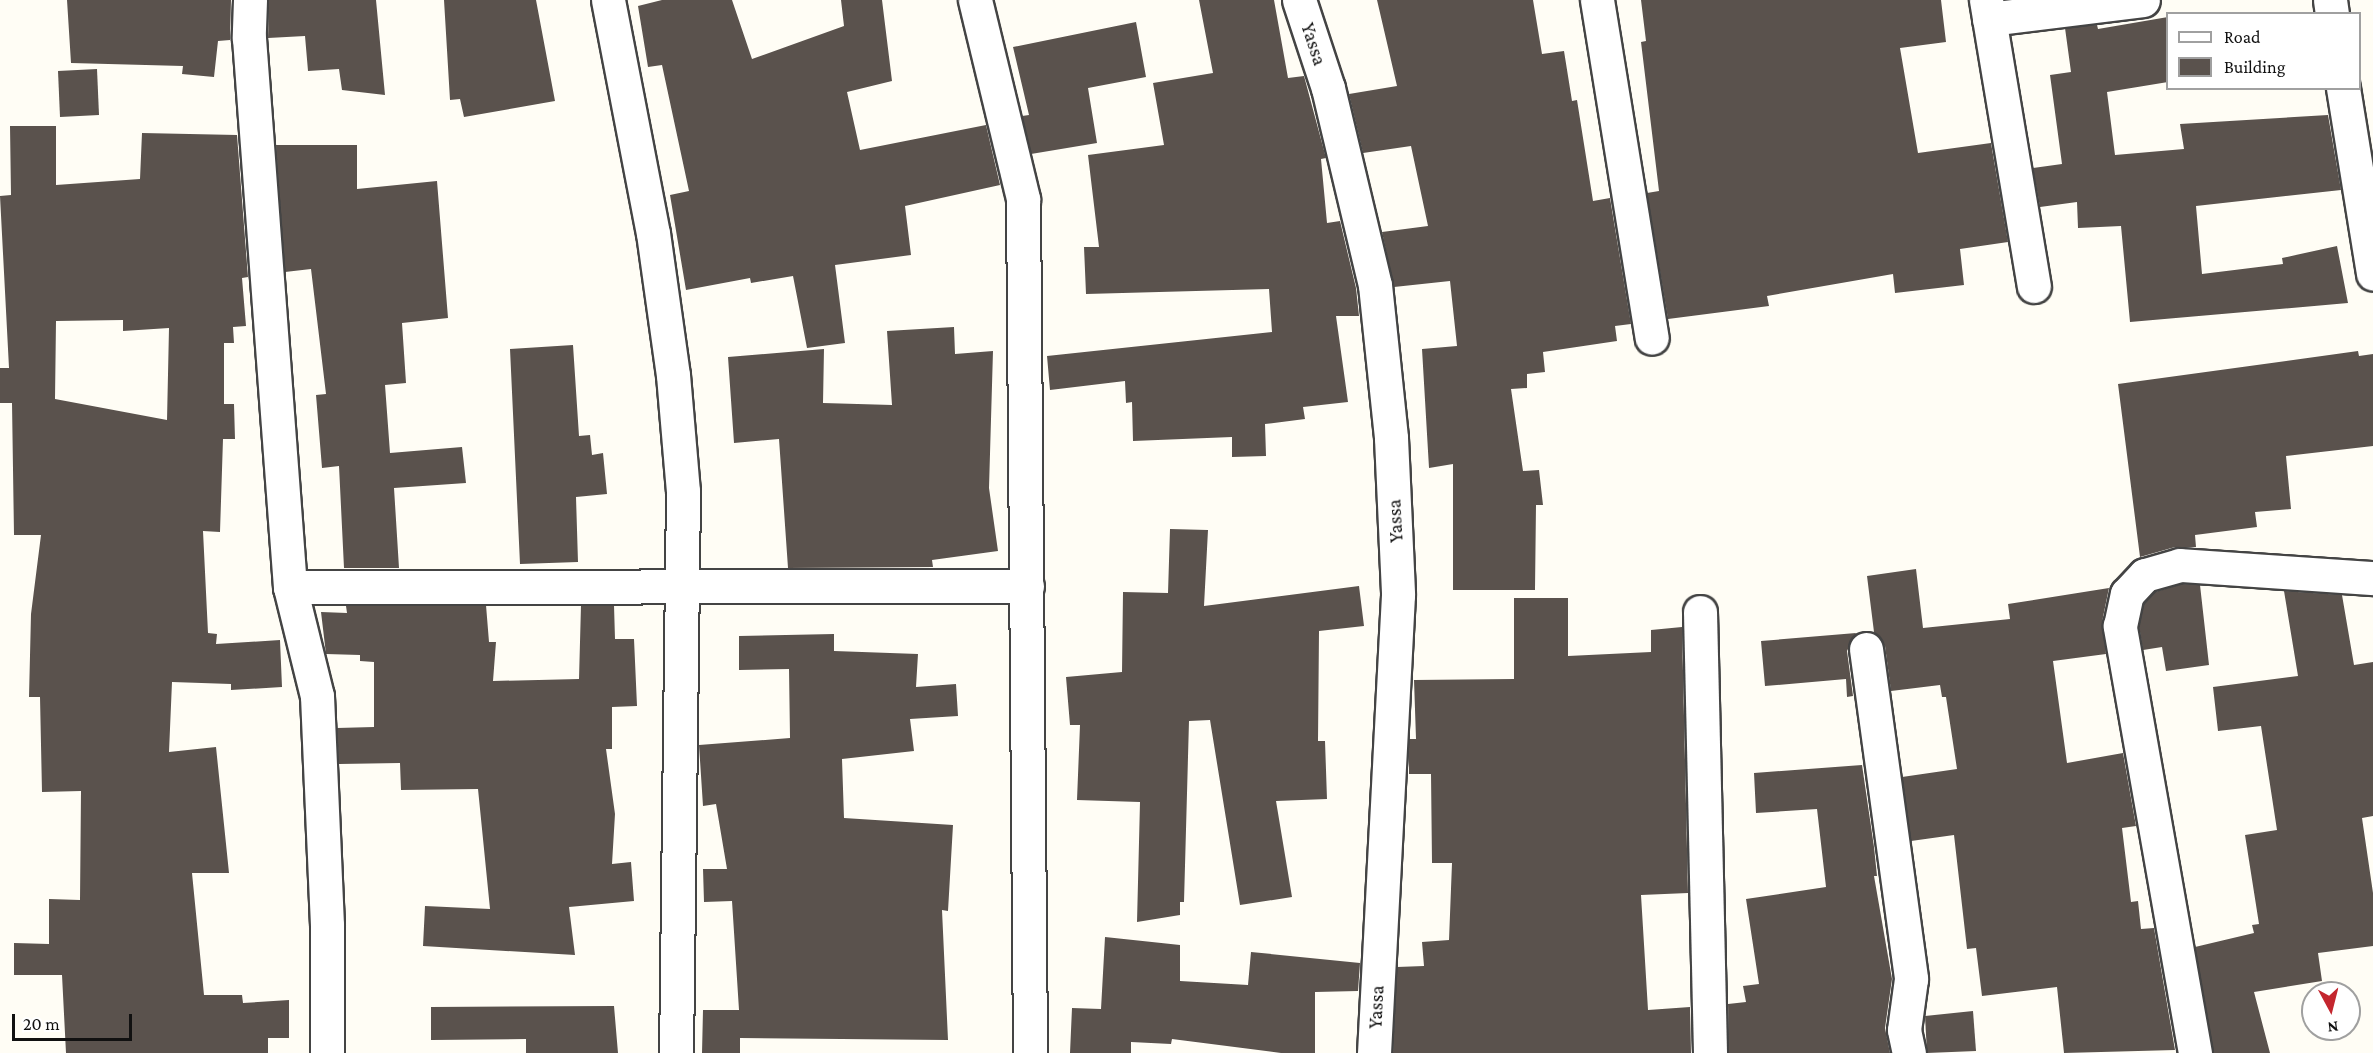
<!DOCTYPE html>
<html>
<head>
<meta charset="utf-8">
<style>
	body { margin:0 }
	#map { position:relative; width:2373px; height:1053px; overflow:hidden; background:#fffdf5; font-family:"Crimson Pro",serif }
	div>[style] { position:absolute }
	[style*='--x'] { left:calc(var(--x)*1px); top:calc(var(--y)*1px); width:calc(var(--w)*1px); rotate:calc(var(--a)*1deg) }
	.building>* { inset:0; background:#5a524d }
	.roads { filter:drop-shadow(2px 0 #444) drop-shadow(-2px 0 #444) drop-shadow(0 2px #444) drop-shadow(0 -2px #444) }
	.minor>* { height:33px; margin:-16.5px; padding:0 16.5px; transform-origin:16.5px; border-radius:16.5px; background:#fff }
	span { translate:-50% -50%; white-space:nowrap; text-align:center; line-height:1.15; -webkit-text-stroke:6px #fff; paint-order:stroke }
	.street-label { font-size:20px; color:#111 }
	.legend { position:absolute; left:2166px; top:12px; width:195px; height:78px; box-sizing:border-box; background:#fff; border:2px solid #a0a0a0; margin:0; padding:8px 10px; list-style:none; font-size:18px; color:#111 }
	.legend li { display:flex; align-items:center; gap:12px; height:30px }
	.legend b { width:30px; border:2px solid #a0a0a0 }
	.north { position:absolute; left:2301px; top:981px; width:60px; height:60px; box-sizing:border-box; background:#fff; border:2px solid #a0a0a0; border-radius:50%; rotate:173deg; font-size:16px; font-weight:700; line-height:24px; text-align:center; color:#111 }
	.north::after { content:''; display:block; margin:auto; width:21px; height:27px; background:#c4262e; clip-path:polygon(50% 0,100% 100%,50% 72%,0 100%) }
	.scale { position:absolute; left:12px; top:1014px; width:120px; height:27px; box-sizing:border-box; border:3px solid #111; border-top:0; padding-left:8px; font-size:18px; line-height:21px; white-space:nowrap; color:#111; -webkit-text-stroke:4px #fff; paint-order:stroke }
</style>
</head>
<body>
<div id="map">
	<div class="building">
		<i style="clip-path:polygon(67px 0,231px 0,230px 40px,218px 41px,214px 77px,182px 74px,183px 66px,71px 63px)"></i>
		<i style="clip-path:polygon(269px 0,376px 0,385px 95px,342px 90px,339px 69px,308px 71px,305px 36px,268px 38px)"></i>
		<i style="clip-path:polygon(444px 0,536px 0,555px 101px,464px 117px,460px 99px,450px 100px)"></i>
		<i style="clip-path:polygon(662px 0,732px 0,752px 59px,844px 26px,841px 0,882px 0,892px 81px,847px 92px,860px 150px,986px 125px,1000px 185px,905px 206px,911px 255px,835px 265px,845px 343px,807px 348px,793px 276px,751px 283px,750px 278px,686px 290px,670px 195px,689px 191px,662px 65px,648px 67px,638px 6px)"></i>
		<i style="clip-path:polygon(1199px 0,1274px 0,1288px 78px,1304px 76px,1326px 158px,1321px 159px,1327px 223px,1340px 221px,1356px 288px,1359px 316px,1336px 316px,1348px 402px,1303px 407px,1305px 419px,1265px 424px,1266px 456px,1232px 457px,1232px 437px,1133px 441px,1132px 402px,1126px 403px,1125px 381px,1050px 390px,1047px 356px,1272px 332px,1269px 289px,1086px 294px,1084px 247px,1099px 247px,1088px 155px,1164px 145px,1153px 83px,1213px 73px)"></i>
		<i style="clip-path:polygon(1377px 0,1533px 0,1542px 54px,1564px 51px,1572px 101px,1577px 100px,1593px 201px,1610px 198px,1631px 324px,1615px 326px,1617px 341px,1543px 352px,1545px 372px,1527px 374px,1527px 388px,1511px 389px,1523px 471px,1539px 470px,1543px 505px,1536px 505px,1535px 590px,1453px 590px,1453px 464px,1429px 468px,1422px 349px,1457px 346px,1450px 281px,1394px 287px,1382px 232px,1428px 226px,1411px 146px,1363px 153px,1349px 94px,1397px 86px)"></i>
		<i style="clip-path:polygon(1641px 0,1941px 0,1946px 42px,1900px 48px,1918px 153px,1991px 143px,2008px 242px,1960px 249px,1964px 285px,1895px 293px,1893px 274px,1767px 296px,1769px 306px,1668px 319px,1647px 193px,1659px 191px,1641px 42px,1646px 41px)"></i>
		<i style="clip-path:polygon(2168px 17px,2168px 82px,2107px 92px,2115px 155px,2184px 149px,2180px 124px,2328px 115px,2341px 190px,2196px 206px,2202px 274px,2283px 264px,2282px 258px,2337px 246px,2348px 303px,2130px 322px,2121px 226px,2078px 228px,2077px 202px,2040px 207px,2033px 168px,2062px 164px,2050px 75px,2071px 72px,2065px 28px,2097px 25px,2098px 29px)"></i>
		<i style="clip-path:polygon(1136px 22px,1146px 77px,1088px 88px,1097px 143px,1031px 154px,1022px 116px,1029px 115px,1013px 47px)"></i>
		<i style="clip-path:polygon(97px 69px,99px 115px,60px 117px,58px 71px)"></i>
		<i style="clip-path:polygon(evenodd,10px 126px,56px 126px,56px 185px,140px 179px,142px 133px,237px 135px,248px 277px,242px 278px,246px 326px,233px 327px,234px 343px,224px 343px,224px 404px,234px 404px,235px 439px,223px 439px,220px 532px,203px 531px,208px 633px,217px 634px,216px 644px,280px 640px,282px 687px,231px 690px,231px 684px,172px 682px,169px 752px,216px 747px,229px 873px,192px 873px,204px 995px,242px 995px,243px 1003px,289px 1000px,289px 1038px,268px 1038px,268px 1053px,66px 1053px,62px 975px,14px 975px,14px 943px,49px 944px,49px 899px,80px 900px,81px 791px,42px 792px,40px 697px,29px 697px,31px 614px,41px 535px,14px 535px,12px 403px,0 403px,0 368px,9px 368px,0 196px,11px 195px,10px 126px,123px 320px,123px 331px,169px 328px,167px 420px,55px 399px,56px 321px,123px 320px)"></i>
		<i style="clip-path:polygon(276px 145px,357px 145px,357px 189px,437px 181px,448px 318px,402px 323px,406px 383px,385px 385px,390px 453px,462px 447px,466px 483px,394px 488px,399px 568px,344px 568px,339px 466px,322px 468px,316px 395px,326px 394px,311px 269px,285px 272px)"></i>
		<i style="clip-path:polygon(954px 327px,955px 354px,993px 351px,989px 488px,998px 551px,932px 560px,933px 567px,788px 568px,779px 439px,734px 443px,728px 357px,824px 349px,823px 403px,892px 405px,887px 331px)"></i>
		<i style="clip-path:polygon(573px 345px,579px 436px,590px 435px,592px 455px,603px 453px,607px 494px,576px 497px,578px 562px,520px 564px,510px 349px)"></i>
		<i style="clip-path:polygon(2358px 351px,2359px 356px,2373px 354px,2373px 446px,2286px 456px,2291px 509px,2255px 512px,2257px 527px,2195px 535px,2196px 547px,2175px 547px,2140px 557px,2118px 384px)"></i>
		<i style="clip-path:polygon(1170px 529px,1208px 530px,1204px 606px,1359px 586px,1364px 626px,1319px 631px,1318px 741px,1325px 741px,1327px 799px,1276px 801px,1292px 897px,1240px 905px,1210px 720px,1189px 721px,1184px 902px,1180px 902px,1180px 915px,1137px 922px,1140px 802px,1077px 800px,1080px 725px,1070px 725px,1066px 677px,1122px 672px,1123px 592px,1168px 593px)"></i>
		<i style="clip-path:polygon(1916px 569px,1923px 628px,2010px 619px,2008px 604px,2109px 588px,2102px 622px,2106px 654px,2053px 661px,2067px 763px,2123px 753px,2136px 826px,2122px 828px,2131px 902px,2138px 901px,2141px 929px,2154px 928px,2175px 1050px,2064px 1053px,2057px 987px,1982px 996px,1976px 948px,1967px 949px,1954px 835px,1911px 841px,1902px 777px,1957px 769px,1946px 697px,1942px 697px,1940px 685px,1891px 691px,1885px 646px,1874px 632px,1867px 576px)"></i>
		<i style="clip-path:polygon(2182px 584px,2200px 585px,2209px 665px,2166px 671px,2162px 647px,2143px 650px,2139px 626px,2144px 603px,2155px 592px)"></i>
		<i style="clip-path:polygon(2284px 591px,2342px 595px,2354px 665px,2373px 662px,2373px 816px,2362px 818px,2373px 893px,2373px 946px,2318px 953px,2322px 981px,2254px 992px,2270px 1053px,2213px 1053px,2195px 947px,2254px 933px,2252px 925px,2259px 924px,2245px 835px,2277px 830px,2261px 726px,2218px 731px,2213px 687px,2298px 676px)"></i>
		<i style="clip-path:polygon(1514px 598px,1568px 598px,1568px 656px,1651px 652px,1651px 630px,1682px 627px,1688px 893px,1641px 895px,1648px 1010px,1690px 1007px,1691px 1053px,1393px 1053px,1397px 967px,1424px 966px,1422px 942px,1449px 940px,1452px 863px,1432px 863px,1431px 774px,1409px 774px,1409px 739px,1416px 739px,1414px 680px,1514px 679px)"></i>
		<i style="clip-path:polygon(486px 605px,489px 642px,496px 642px,493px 681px,579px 679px,581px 605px,614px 605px,615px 639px,634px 639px,637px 706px,612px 707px,612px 749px,606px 749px,615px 814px,612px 864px,631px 862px,634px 901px,569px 907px,575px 955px,423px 946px,425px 906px,490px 909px,478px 789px,401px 790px,400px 763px,339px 764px,337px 728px,374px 727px,374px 662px,360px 661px,360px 655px,326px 654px,321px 612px,347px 613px,346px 606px)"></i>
		<i style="clip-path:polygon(1856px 633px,1847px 651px,1853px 696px,1847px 697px,1846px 679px,1765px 686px,1761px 641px)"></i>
		<i style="clip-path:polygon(834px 634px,834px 651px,918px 654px,916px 687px,956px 684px,958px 716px,910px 719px,914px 751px,842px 759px,844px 818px,953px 825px,948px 911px,942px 910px,948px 1040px,740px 1038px,740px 1053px,702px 1053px,703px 1010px,739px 1010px,732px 901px,704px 902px,703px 869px,727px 869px,716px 804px,703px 806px,699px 745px,790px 738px,789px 669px,739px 670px,739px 636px)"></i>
		<i style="clip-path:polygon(1862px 765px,1874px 847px,1877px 876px,1874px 876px,1892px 979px,1885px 1028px,1890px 1053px,1729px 1053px,1728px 1004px,1746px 1002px,1743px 986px,1759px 984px,1746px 899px,1826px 887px,1817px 809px,1756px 813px,1754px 773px)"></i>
		<i style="clip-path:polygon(1105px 937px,1180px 945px,1180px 981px,1248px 985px,1251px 952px,1360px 963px,1358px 991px,1315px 992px,1315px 1053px,1281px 1053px,1172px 1039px,1171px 1044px,1131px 1042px,1131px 1053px,1070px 1053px,1072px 1008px,1101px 1009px)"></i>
		<i style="clip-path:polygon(614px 1006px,618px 1053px,526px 1053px,526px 1039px,431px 1040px,431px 1007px)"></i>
		<i style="clip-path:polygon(1973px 1011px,1976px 1051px,1927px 1053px,1925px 1016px)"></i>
	</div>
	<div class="roads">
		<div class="minor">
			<i style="--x:250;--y:0;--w:38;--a:92"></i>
			<i style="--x:249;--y:38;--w:551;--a:85.73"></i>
			<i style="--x:290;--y:587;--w:112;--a:76.1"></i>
			<i style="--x:317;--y:696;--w:229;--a:87.5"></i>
			<i style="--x:327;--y:925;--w:128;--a:90"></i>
			<i style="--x:608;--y:0;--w:237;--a:79.1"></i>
			<i style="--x:653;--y:233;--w:143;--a:82"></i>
			<i style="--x:673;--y:375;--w:116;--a:85.1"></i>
			<i style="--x:683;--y:491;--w:562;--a:90.71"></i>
			<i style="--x:975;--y:0;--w:205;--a:76.4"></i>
			<i style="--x:1023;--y:199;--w:854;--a:89.53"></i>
			<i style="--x:1299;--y:0;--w:93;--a:71.8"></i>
			<i style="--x:1328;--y:88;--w:203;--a:76.6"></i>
			<i style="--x:1375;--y:285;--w:154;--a:84"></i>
			<i style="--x:1391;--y:438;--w:157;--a:87.4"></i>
			<i style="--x:1398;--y:595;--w:459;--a:93"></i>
			<i style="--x:1597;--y:0;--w:342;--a:80.8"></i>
			<i style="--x:1986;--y:0;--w:290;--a:80.5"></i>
			<i style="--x:2330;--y:0;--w:14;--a:82"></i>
			<i style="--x:1989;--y:19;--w:155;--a:-7"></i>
			<i style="--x:2343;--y:88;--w:188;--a:80.8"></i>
			<i style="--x:290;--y:587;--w:737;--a:-0.08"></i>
			<i style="--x:1700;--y:612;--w:441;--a:88.7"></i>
			<i style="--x:1866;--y:649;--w:333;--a:82.2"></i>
			<i style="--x:1911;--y:979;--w:51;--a:97.8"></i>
			<i style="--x:1904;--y:1030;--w:24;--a:78"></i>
			<i style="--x:2195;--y:1053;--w:434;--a:-100"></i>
			<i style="--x:2120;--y:626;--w:33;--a:-78"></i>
			<i style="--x:2127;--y:594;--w:26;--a:-47"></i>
			<i style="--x:2145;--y:575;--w:36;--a:-16"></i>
			<i style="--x:2180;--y:565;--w:193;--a:3.9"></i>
		</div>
	</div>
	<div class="street-label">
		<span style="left:1314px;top:44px;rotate:72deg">Yassa</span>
		<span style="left:1395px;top:521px;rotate:-93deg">Yassa</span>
		<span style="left:1376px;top:1007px;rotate:-87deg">Yassa</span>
	</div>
	<ul class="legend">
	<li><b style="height:8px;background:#fff"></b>Road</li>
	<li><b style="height:16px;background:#5a524d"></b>Building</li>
	</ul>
	<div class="north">N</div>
	<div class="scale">20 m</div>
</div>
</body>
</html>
